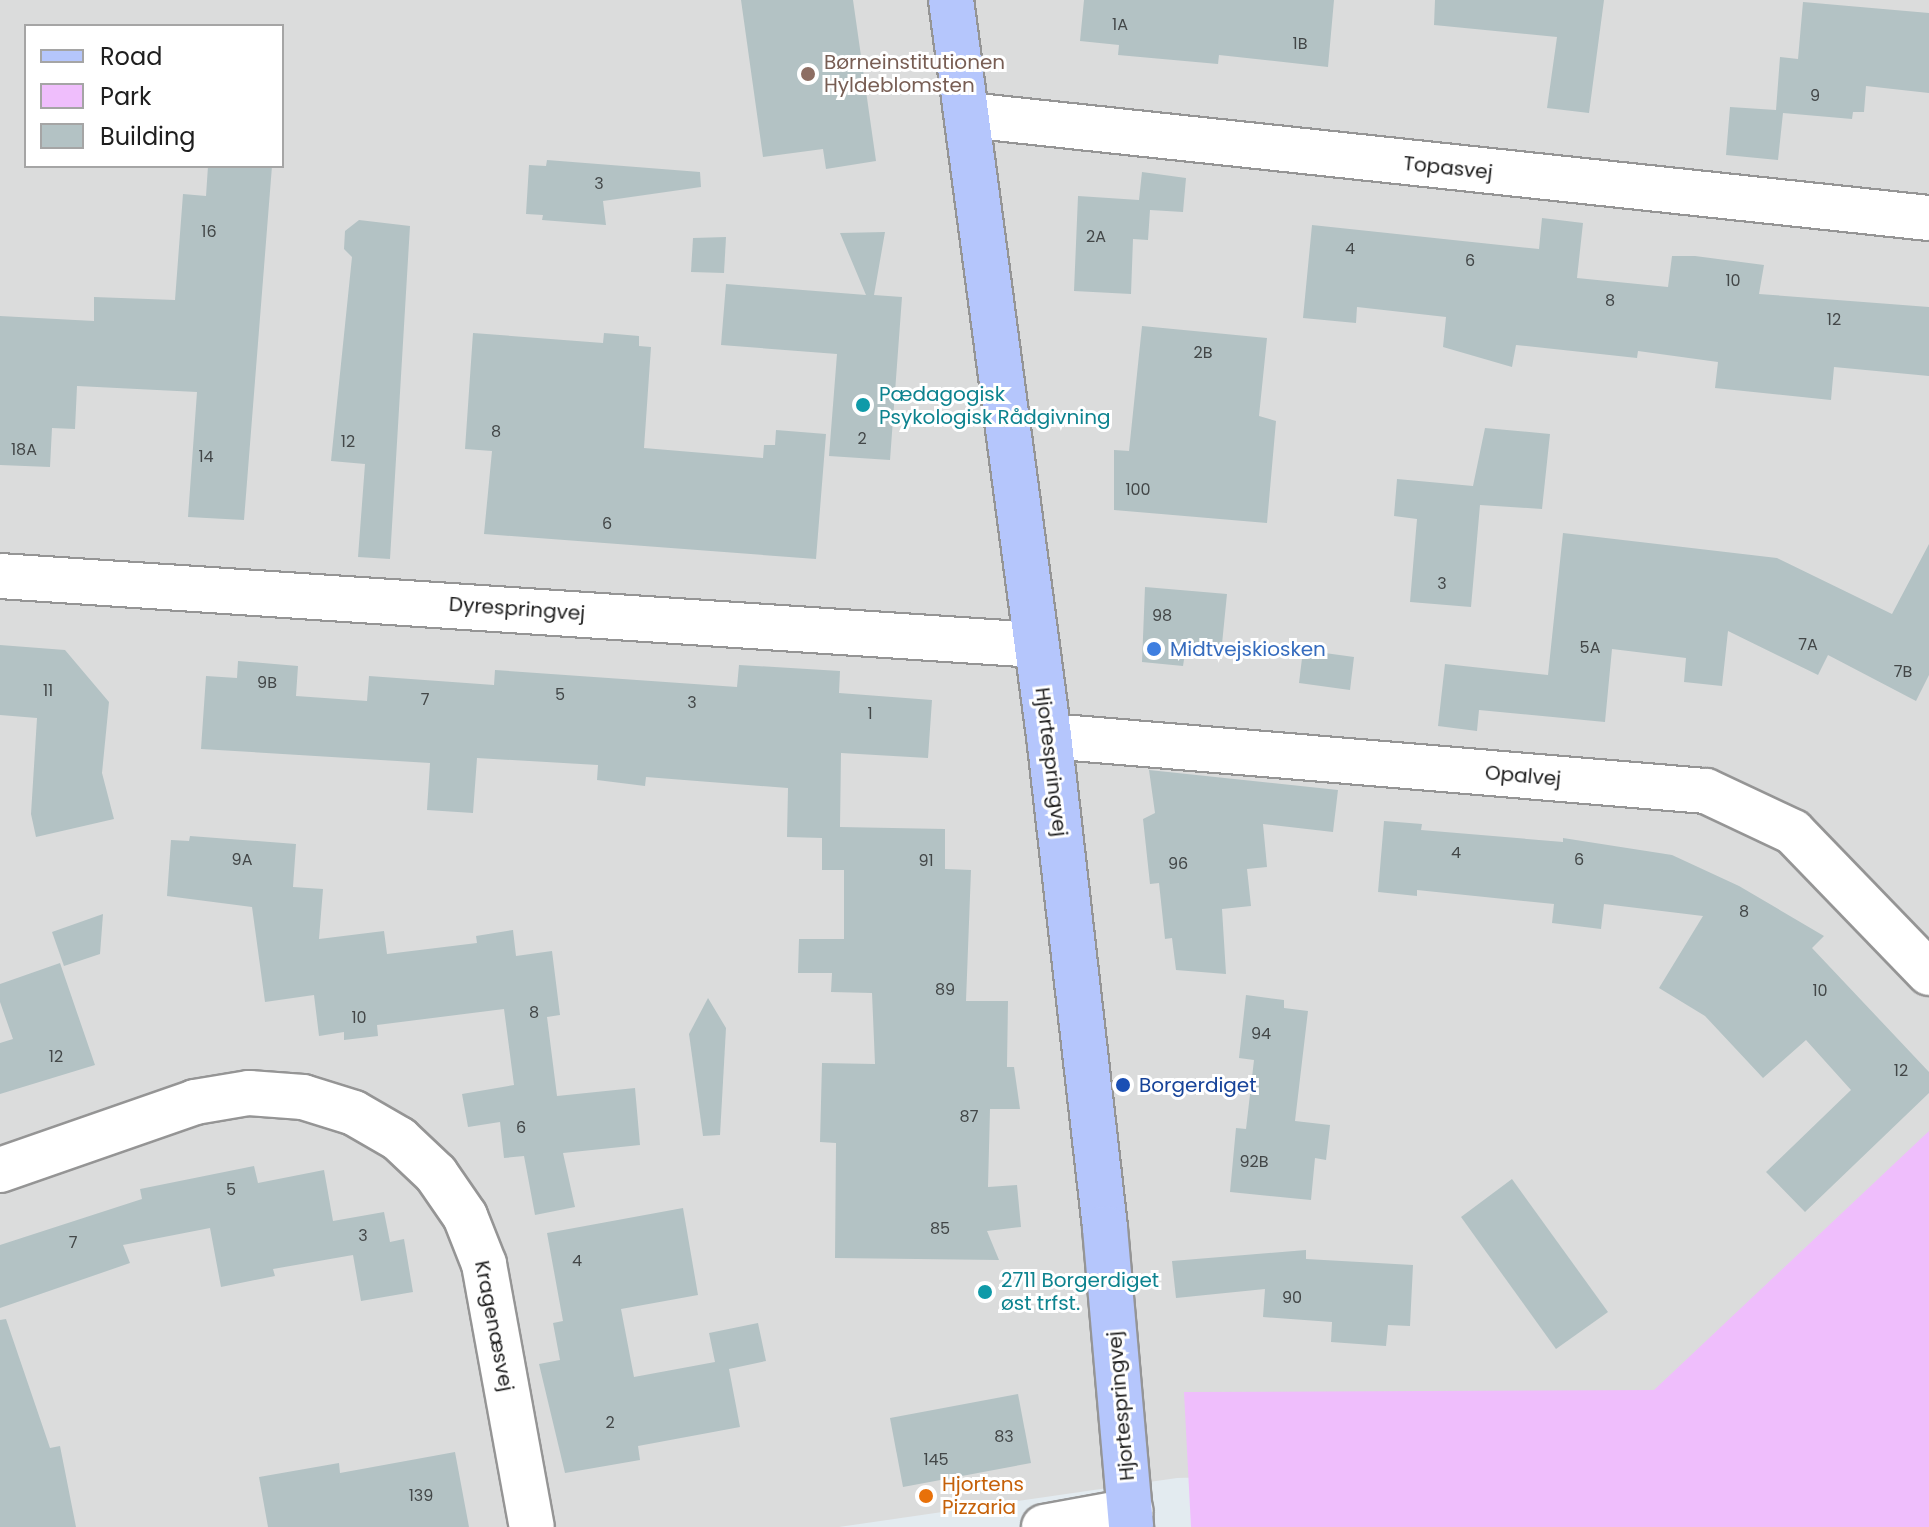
<!DOCTYPE html>
<html>
<head>
<meta charset="utf-8">
<style>
	body { margin:0 }
	#map { position:relative; width:1929px; height:1527px; overflow:hidden; background:#e3ebf0; font-family:Poppins,sans-serif }
	div>[style] { position:absolute }
	[style*='--x'] { left:calc(var(--x)*1px); top:calc(var(--y)*1px); width:calc(var(--w)*1px); rotate:calc(var(--a)*1deg) }
	.residential>* { inset:0; background:#dbdcdc }
	.park>* { inset:0; background:#efbefc }
	.building>* { inset:0; background:#b3c2c4 }
	.roads { filter:drop-shadow(2px 0 #959595) drop-shadow(-2px 0 #959595) drop-shadow(0 2px #959595) drop-shadow(0 -2px #959595) }
	.street>* { height:44px; margin:-22px; padding:0 22px; transform-origin:22px; border-radius:22px; background:#fff }
	.secondary>* { height:44px; margin:-22px; padding:0 22px; transform-origin:22px; border-radius:22px; background:#b5c6fc }
	.dots>* { width:22px; height:22px; translate:-50% -50%; box-sizing:border-box; border:4px solid #fff; border-radius:50% }
	span { translate:-50% -50%; white-space:nowrap; text-align:center; line-height:1.15; -webkit-text-stroke:6px #fff; paint-order:stroke }
	.number-label { font-size:16px; color:#434748 }
	.number-label span { -webkit-text-stroke-width:0 }
	.education-label { font-size:20px; color:#785e54 }
	.left { translate:0 -50%; text-align:left }
	.street-label { font-size:20px; color:#1e1e1e }
	.culture-label { font-size:20px; color:#0d838f }
	.shop-label { font-size:20px; color:#366cbe }
	.transit-label { font-size:20px; color:#164399 }
	.food-label { font-size:20px; color:#c56008 }
	.legend { position:absolute; left:24px; top:24px; width:260px; height:144px; box-sizing:border-box; background:#fff; border:2px solid #a5a5a5; margin:0; padding:10px 14px; list-style:none; font-size:24px; color:#1e1e1e }
	.legend li { display:flex; align-items:center; gap:16px; height:40px }
	.legend b { width:40px; border:2px solid #a5a5a5 }
</style>
</head>
<body>
<div id="map">
	<div class="residential">
		<i style="clip-path:polygon(evenodd,0 0,1929px 0,1929px 1132px,1572px 1468px,1177px 1478px,839px 1527px,0 1527px,0 0,26px 26px,282px 26px,282px 166px,26px 166px,26px 26px)"></i>
	</div>
	<div class="park">
		<i style="clip-path:polygon(1929px 1131px,1929px 1527px,1191px 1527px,1184px 1392px,1654px 1390px)"></i>
	</div>
	<div class="building">
		<i style="clip-path:polygon(741px 0,853px 0,876px 161px,826px 169px,823px 149px,763px 157px)"></i>
		<i style="clip-path:polygon(1084px 0,1334px 0,1328px 67px,1219px 55px,1218px 64px,1118px 55px,1119px 45px,1080px 41px)"></i>
		<i style="clip-path:polygon(1435px 0,1604px 0,1589px 113px,1547px 108px,1557px 37px,1434px 25px)"></i>
		<i style="clip-path:polygon(1803px 2px,1929px 13px,1929px 93px,1866px 86px,1864px 112px,1853px 112px,1852px 119px,1783px 113px,1778px 160px,1726px 155px,1730px 107px,1776px 110px,1780px 57px,1798px 59px)"></i>
		<i style="clip-path:polygon(547px 160px,700px 172px,701px 187px,603px 201px,606px 225px,542px 220px,543px 215px,526px 214px,529px 165px,546px 166px)"></i>
		<i style="clip-path:polygon(208px 166px,272px 166px,244px 520px,188px 517px,197px 392px,77px 386px,75px 429px,52px 428px,50px 467px,0 465px,0 316px,94px 321px,94px 297px,175px 300px,183px 194px,206px 196px)"></i>
		<i style="clip-path:polygon(1142px 172px,1186px 178px,1183px 212px,1150px 210px,1148px 240px,1133px 239px,1131px 294px,1074px 291px,1078px 196px,1139px 200px)"></i>
		<i style="clip-path:polygon(1542px 218px,1583px 223px,1577px 278px,1668px 287px,1672px 256px,1695px 256px,1764px 265px,1759px 294px,1929px 307px,1929px 376px,1834px 367px,1831px 400px,1715px 388px,1718px 362px,1638px 351px,1637px 358px,1516px 345px,1512px 367px,1443px 347px,1446px 317px,1357px 307px,1356px 323px,1303px 318px,1312px 225px,1539px 249px)"></i>
		<i style="clip-path:polygon(359px 220px,410px 226px,390px 559px,358px 557px,365px 464px,331px 461px,352px 257px,344px 249px,345px 231px)"></i>
		<i style="clip-path:polygon(885px 232px,874px 295px,902px 297px,890px 460px,829px 456px,837px 354px,721px 345px,726px 284px,866px 295px,840px 233px)"></i>
		<i style="clip-path:polygon(726px 237px,724px 273px,691px 272px,693px 238px)"></i>
		<i style="clip-path:polygon(1142px 326px,1267px 338px,1259px 416px,1276px 421px,1267px 523px,1114px 510px,1114px 450px,1129px 451px)"></i>
		<i style="clip-path:polygon(473px 333px,603px 343px,604px 333px,639px 336px,639px 346px,651px 347px,644px 448px,763px 458px,764px 445px,775px 445px,776px 430px,826px 434px,816px 559px,484px 534px,492px 451px,465px 449px)"></i>
		<i style="clip-path:polygon(1485px 428px,1550px 434px,1542px 509px,1480px 505px,1471px 607px,1410px 602px,1417px 519px,1394px 516px,1397px 479px,1473px 486px)"></i>
		<i style="clip-path:polygon(1563px 533px,1777px 558px,1892px 614px,1929px 544px,1929px 675px,1916px 701px,1828px 655px,1818px 675px,1728px 631px,1722px 686px,1684px 682px,1686px 658px,1612px 649px,1605px 722px,1479px 710px,1477px 731px,1438px 726px,1445px 664px,1548px 675px)"></i>
		<i style="clip-path:polygon(1145px 587px,1227px 594px,1222px 644px,1209px 643px,1208px 649px,1186px 647px,1183px 666px,1142px 662px)"></i>
		<i style="clip-path:polygon(0 645px,65px 650px,109px 702px,102px 773px,114px 819px,36px 837px,31px 814px,37px 718px,0 715px)"></i>
		<i style="clip-path:polygon(1303px 650px,1354px 657px,1350px 690px,1299px 683px)"></i>
		<i style="clip-path:polygon(238px 661px,298px 666px,296px 696px,367px 701px,369px 676px,494px 685px,495px 670px,737px 687px,739px 665px,840px 671px,839px 693px,932px 700px,928px 758px,841px 753px,840px 827px,945px 829px,945px 869px,971px 870px,966px 1001px,1008px 1001px,1007px 1067px,1014px 1067px,1020px 1109px,990px 1109px,988px 1187px,1017px 1185px,1021px 1227px,987px 1231px,999px 1260px,835px 1258px,836px 1143px,820px 1142px,822px 1063px,875px 1064px,872px 993px,831px 992px,832px 973px,798px 973px,799px 939px,844px 939px,844px 870px,822px 870px,822px 838px,787px 837px,788px 788px,646px 777px,645px 786px,597px 780px,598px 765px,477px 758px,473px 813px,427px 810px,430px 763px,201px 749px,206px 676px,237px 678px)"></i>
		<i style="clip-path:polygon(1149px 770px,1338px 790px,1333px 832px,1263px 824px,1267px 867px,1247px 869px,1251px 906px,1222px 909px,1226px 974px,1176px 970px,1172px 938px,1165px 939px,1159px 883px,1150px 884px,1143px 819px,1155px 813px)"></i>
		<i style="clip-path:polygon(1384px 821px,1422px 824px,1421px 830px,1563px 842px,1563px 838px,1672px 855px,1739px 886px,1824px 936px,1812px 948px,1929px 1072px,1929px 1093px,1805px 1212px,1766px 1172px,1851px 1090px,1806px 1040px,1763px 1078px,1705px 1016px,1659px 988px,1703px 916px,1604px 904px,1601px 929px,1552px 923px,1554px 904px,1417px 890px,1417px 896px,1378px 892px)"></i>
		<i style="clip-path:polygon(190px 836px,296px 844px,293px 887px,323px 889px,319px 939px,384px 931px,387px 954px,477px 943px,476px 936px,513px 930px,516px 956px,552px 951px,560px 1015px,547px 1017px,557px 1096px,635px 1088px,640px 1145px,563px 1153px,575px 1207px,535px 1215px,524px 1156px,504px 1158px,500px 1122px,468px 1127px,462px 1094px,514px 1085px,504px 1009px,377px 1025px,378px 1036px,344px 1040px,344px 1032px,319px 1036px,314px 995px,265px 1002px,252px 907px,167px 896px,171px 840px,189px 841px)"></i>
		<i style="clip-path:polygon(103px 914px,100px 954px,64px 966px,52px 932px)"></i>
		<i style="clip-path:polygon(60px 963px,95px 1065px,0 1094px,0 1043px,13px 1039px,0 1002px,0 984px)"></i>
		<i style="clip-path:polygon(1246px 995px,1284px 1000px,1284px 1008px,1308px 1011px,1295px 1121px,1330px 1125px,1326px 1160px,1315px 1158px,1311px 1200px,1230px 1192px,1236px 1128px,1246px 1129px,1254px 1060px,1239px 1058px)"></i>
		<i style="clip-path:polygon(708px 998px,726px 1028px,720px 1135px,703px 1136px,689px 1034px)"></i>
		<i style="clip-path:polygon(254px 1166px,258px 1183px,324px 1170px,333px 1221px,384px 1212px,390px 1242px,404px 1239px,413px 1292px,361px 1301px,353px 1255px,273px 1269px,275px 1276px,221px 1287px,210px 1228px,123px 1245px,130px 1263px,0 1308px,0 1245px,142px 1199px,140px 1189px)"></i>
		<i style="clip-path:polygon(1512px 1179px,1608px 1312px,1556px 1349px,1461px 1217px)"></i>
		<i style="clip-path:polygon(683px 1208px,698px 1295px,621px 1309px,634px 1377px,715px 1362px,709px 1333px,758px 1323px,766px 1361px,729px 1369px,740px 1427px,638px 1446px,640px 1460px,565px 1473px,539px 1364px,560px 1360px,553px 1323px,563px 1321px,547px 1233px)"></i>
		<i style="clip-path:polygon(1306px 1250px,1306px 1259px,1413px 1265px,1410px 1326px,1388px 1325px,1386px 1346px,1331px 1342px,1332px 1322px,1263px 1317px,1265px 1289px,1176px 1298px,1172px 1261px)"></i>
		<i style="clip-path:polygon(6px 1319px,50px 1448px,60px 1446px,76px 1527px,0 1527px,0 1320px)"></i>
		<i style="clip-path:polygon(1018px 1394px,1031px 1463px,903px 1487px,890px 1418px)"></i>
		<i style="clip-path:polygon(455px 1452px,469px 1527px,268px 1527px,259px 1477px,339px 1463px,340px 1473px)"></i>
	</div>
	<div class="roads">
		<div class="street">
			<i style="--x:968;--y:115;--w:967;--a:6.12"></i>
			<i style="--x:0;--y:576;--w:1037;--a:3.81"></i>
			<i style="--x:1049;--y:736;--w:659;--a:4.79"></i>
			<i style="--x:1706;--y:791;--w:96;--a:25.2"></i>
			<i style="--x:1793;--y:832;--w:196;--a:46"></i>
			<i style="--x:0;--y:1170;--w:207;--a:-19.2"></i>
			<i style="--x:195;--y:1102;--w:55;--a:-9.5"></i>
			<i style="--x:249;--y:1093;--w:54;--a:4.2"></i>
			<i style="--x:303;--y:1097;--w:53;--a:17.4"></i>
			<i style="--x:354;--y:1113;--w:52;--a:30"></i>
			<i style="--x:399;--y:1139;--w:51;--a:43.4"></i>
			<i style="--x:436;--y:1174;--w:51;--a:55.4"></i>
			<i style="--x:465;--y:1216;--w:52;--a:68.4"></i>
			<i style="--x:484;--y:1264;--w:267;--a:79.7"></i>
			<i style="--x:1044;--y:1527;--w:88;--a:-10.4"></i>
		</div>
		<div class="secondary">
			<i style="--x:951;--y:0;--w:742;--a:82.42"></i>
			<i style="--x:1049;--y:736;--w:495;--a:83.5"></i>
			<i style="--x:1105;--y:1228;--w:300;--a:85"></i>
		</div>
	</div>
	<div class="dots">
		<i style="left:808px;top:74px;background:#8d6e63"></i>
		<i style="left:863px;top:405px;background:#0f9aa8"></i>
		<i style="left:1154px;top:649px;background:#3f7fe0"></i>
		<i style="left:1123px;top:1085px;background:#1a4fb4"></i>
		<i style="left:985px;top:1292px;background:#0f9aa8"></i>
		<i style="left:926px;top:1496px;background:#e8710a"></i>
	</div>
	<div class="number-label">
		<span style="left:1120px;top:25px">1A</span>
		<span style="left:1300px;top:44px">1B</span>
		<span style="left:1815px;top:96px">9</span>
		<span style="left:599px;top:184px">3</span>
		<span style="left:209px;top:232px">16</span>
		<span style="left:1096px;top:237px">2A</span>
		<span style="left:1350px;top:249px">4</span>
		<span style="left:1470px;top:261px">6</span>
		<span style="left:1733px;top:281px">10</span>
		<span style="left:1610px;top:301px">8</span>
		<span style="left:1834px;top:320px">12</span>
		<span style="left:1203px;top:353px">2B</span>
		<span style="left:496px;top:432px">8</span>
		<span style="left:862px;top:439px">2</span>
		<span style="left:348px;top:442px">12</span>
		<span style="left:24px;top:450px">18A</span>
		<span style="left:206px;top:457px">14</span>
		<span style="left:1138px;top:490px">100</span>
		<span style="left:607px;top:524px">6</span>
		<span style="left:1442px;top:584px">3</span>
		<span style="left:1162px;top:616px">98</span>
		<span style="left:1808px;top:645px">7A</span>
		<span style="left:1590px;top:648px">5A</span>
		<span style="left:1903px;top:672px">7B</span>
		<span style="left:267px;top:683px">9B</span>
		<span style="left:48px;top:691px">11</span>
		<span style="left:560px;top:695px">5</span>
		<span style="left:425px;top:700px">7</span>
		<span style="left:692px;top:703px">3</span>
		<span style="left:870px;top:714px">1</span>
		<span style="left:1456px;top:853px">4</span>
		<span style="left:242px;top:860px">9A</span>
		<span style="left:1579px;top:860px">6</span>
		<span style="left:926px;top:861px">91</span>
		<span style="left:1178px;top:864px">96</span>
		<span style="left:1744px;top:912px">8</span>
		<span style="left:945px;top:990px">89</span>
		<span style="left:1820px;top:991px">10</span>
		<span style="left:534px;top:1013px">8</span>
		<span style="left:359px;top:1018px">10</span>
		<span style="left:1261px;top:1034px">94</span>
		<span style="left:56px;top:1057px">12</span>
		<span style="left:1901px;top:1071px">12</span>
		<span style="left:969px;top:1117px">87</span>
		<span style="left:521px;top:1128px">6</span>
		<span style="left:1254px;top:1162px">92B</span>
		<span style="left:231px;top:1190px">5</span>
		<span style="left:940px;top:1229px">85</span>
		<span style="left:363px;top:1236px">3</span>
		<span style="left:73px;top:1243px">7</span>
		<span style="left:577px;top:1261px">4</span>
		<span style="left:1292px;top:1298px">90</span>
		<span style="left:610px;top:1423px">2</span>
		<span style="left:1004px;top:1437px">83</span>
		<span style="left:936px;top:1460px">145</span>
		<span style="left:421px;top:1496px">139</span>
	</div>
	<div class="education-label">
		<span class="left" style="left:824px;top:74px">Børneinstitutionen<br>Hyldeblomsten</span>
	</div>
	<div class="street-label">
		<span style="left:1448px;top:168px;rotate:6deg">Topasvej</span>
		<span style="left:517px;top:609px;rotate:4deg">Dyrespringvej</span>
		<span style="left:1051px;top:762px;rotate:83deg">Hjortespringvej</span>
		<span style="left:1523px;top:776px;rotate:5deg">Opalvej</span>
		<span style="left:494px;top:1326px;rotate:79deg">Kragenæsvej</span>
		<span style="left:1121px;top:1406px;rotate:-95deg">Hjortespringvej</span>
	</div>
	<div class="culture-label">
		<span class="left" style="left:879px;top:406px">Pædagogisk<br>Psykologisk Rådgivning</span>
		<span class="left" style="left:1001px;top:1292px">2711 Borgerdiget<br>øst trfst.</span>
	</div>
	<div class="shop-label">
		<span class="left" style="left:1170px;top:649px">Midtvejskiosken</span>
	</div>
	<div class="transit-label">
		<span class="left" style="left:1139px;top:1085px">Borgerdiget</span>
	</div>
	<div class="food-label">
		<span class="left" style="left:942px;top:1496px">Hjortens<br>Pizzaria</span>
	</div>
	<ul class="legend">
	<li><b style="height:10px;background:#b5c6fc"></b>Road</li>
	<li><b style="height:22px;background:#efbefc"></b>Park</li>
	<li><b style="height:22px;background:#b3c2c4"></b>Building</li>
	</ul>
</div>
</body>
</html>
